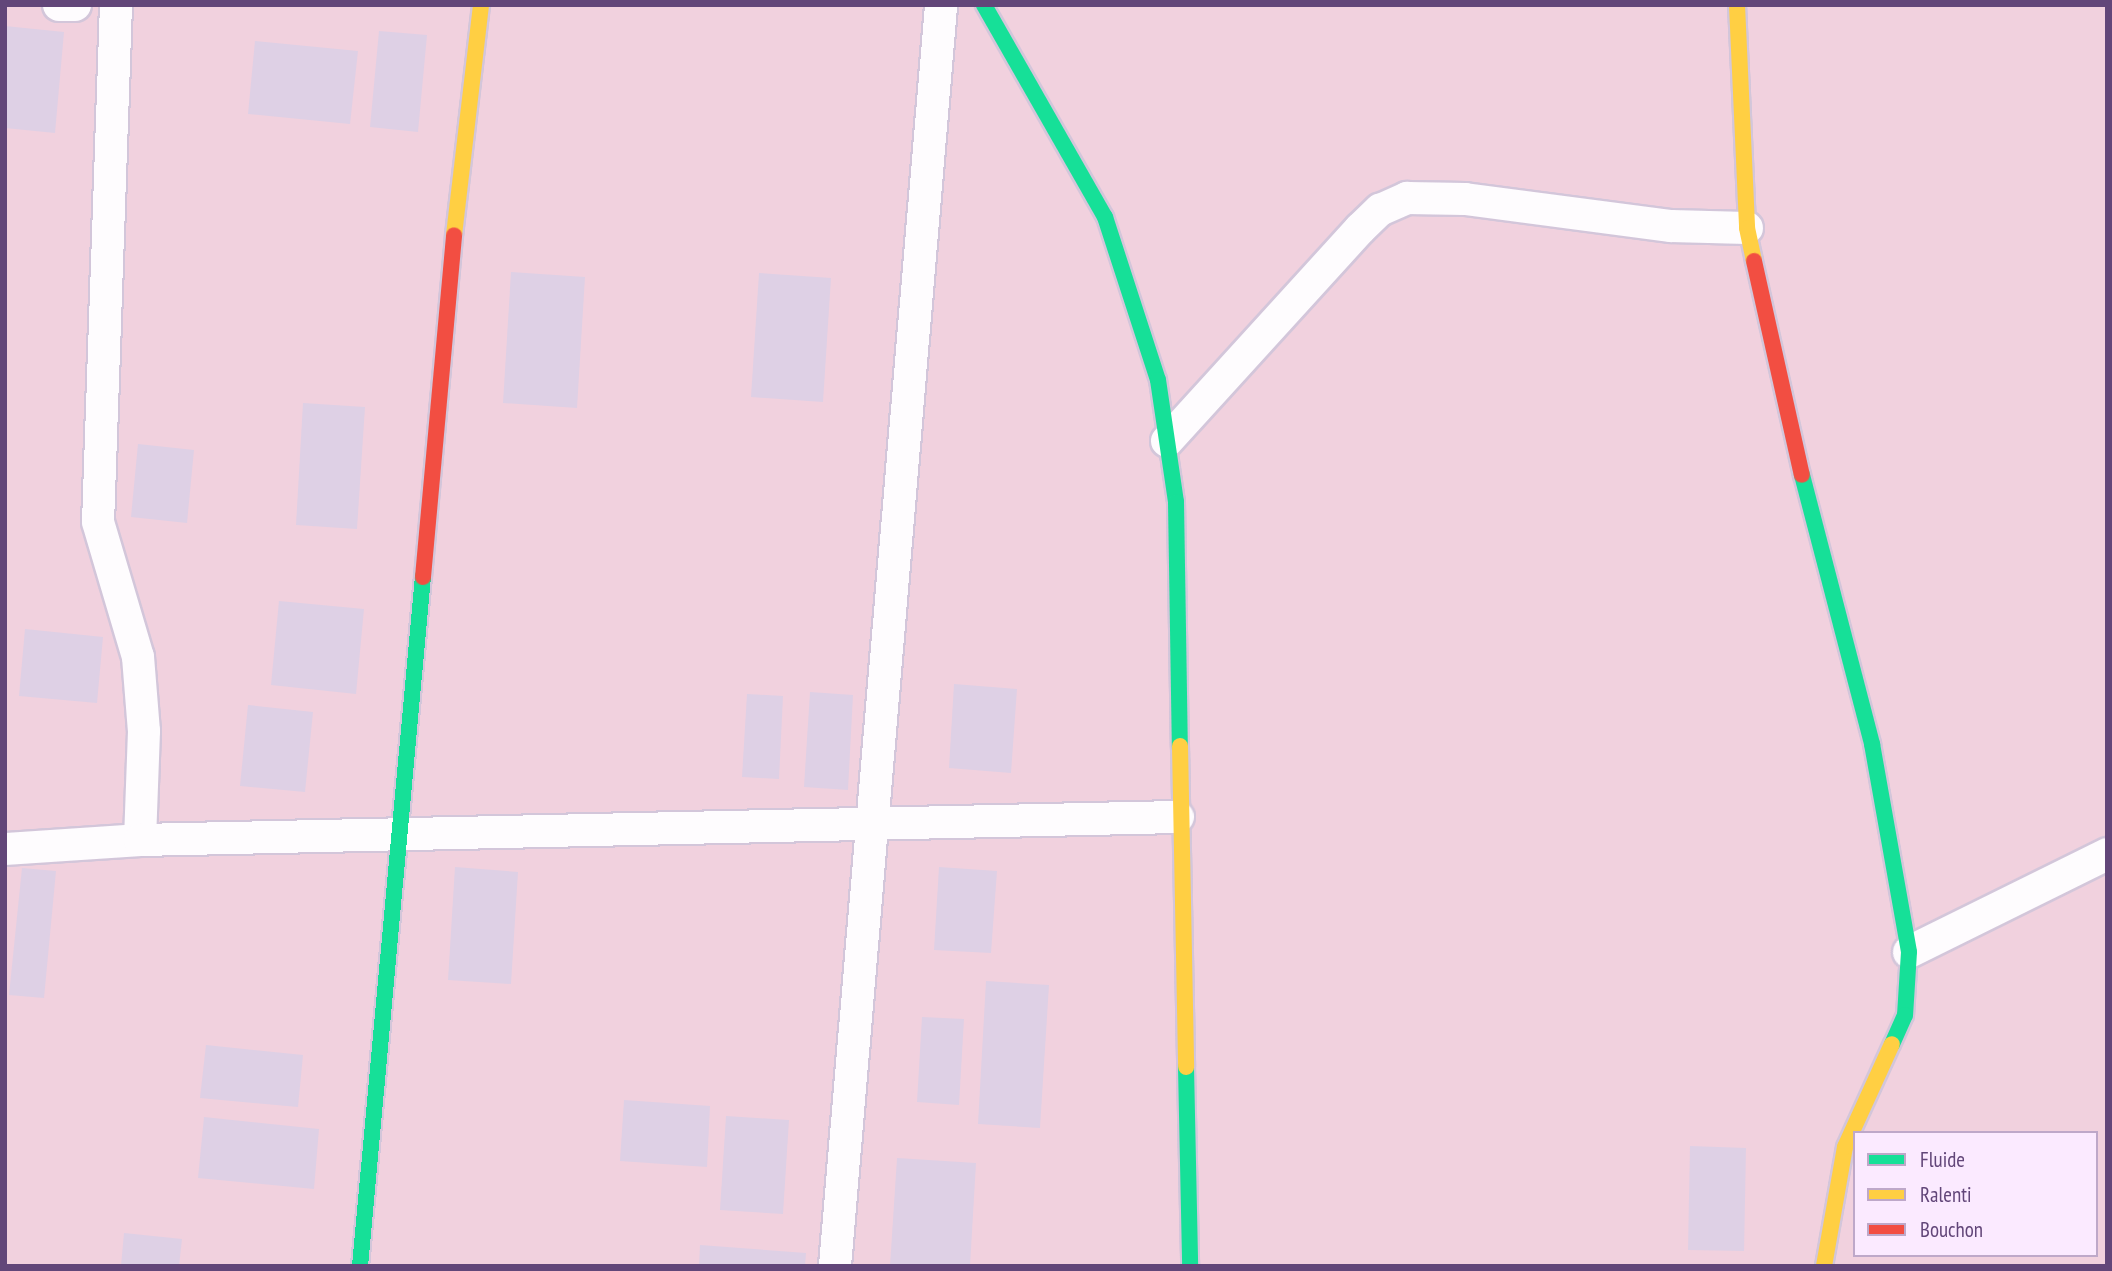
<!DOCTYPE html>
<html>
<head>
<meta charset="utf-8">
<style>
	body { margin:0 }
	#map { position:relative; width:2112px; height:1271px; overflow:hidden; background:#f5e8f8; font-family:"PT Sans Narrow",sans-serif }
	div>[style] { position:absolute }
	[style*='--x'] { left:calc(var(--x)*1px); top:calc(var(--y)*1px); width:calc(var(--w)*1px); rotate:calc(var(--a)*1deg) }
	.green>* { inset:0; background:#f1d1de }
	.building>* { inset:0; background:#ded0e5 }
	.roads { filter:drop-shadow(2px 0 #d3c6da) drop-shadow(-2px 0 #d3c6da) drop-shadow(0 2px #d3c6da) drop-shadow(0 -2px #d3c6da) }
	.street>* { height:32px; margin:-16px; padding:0 16px; transform-origin:16px; border-radius:16px; background:#fefcfe }
	.fast>* { height:16px; margin:-8px; padding:0 8px; transform-origin:8px; border-radius:8px; background:#16e098 }
	.slow>* { height:16px; margin:-8px; padding:0 8px; transform-origin:8px; border-radius:8px; background:#ffcf43 }
	.jam>* { height:16px; margin:-8px; padding:0 8px; transform-origin:8px; border-radius:8px; background:#f24e42 }
	span { translate:-50% -50%; white-space:nowrap; text-align:center; line-height:1.15; -webkit-text-stroke:7px #fbeaff; paint-order:stroke }
	.frame { position:absolute; inset:0; border:7px solid #624679; pointer-events:none }
	.legend { position:absolute; left:1853px; top:1131px; width:245px; height:126px; box-sizing:border-box; background:#fbeaff; border:2px solid #bea8c9; margin:0; padding:9px 12px; list-style:none; font-size:21px; color:#624679 }
	.legend li { display:flex; align-items:center; gap:14px; height:35px }
	.legend b { width:35px; border:2px solid #bea8c9 }
</style>
</head>
<body>
<div id="map">
	<div class="green">
		<i style="clip-path:polygon(evenodd,5px 5px,2107px 5px,2107px 1266px,5px 1266px,5px 5px,1855px 1133px,2096px 1133px,2096px 1255px,1855px 1255px,1855px 1133px)"></i>
	</div>
	<div class="building">
		<i style="clip-path:polygon(5px 26px,64px 32px,55px 133px,5px 128px)"></i>
		<i style="clip-path:polygon(379px 31px,427px 35px,418px 132px,370px 127px)"></i>
		<i style="clip-path:polygon(255px 41px,358px 51px,350px 124px,248px 114px)"></i>
		<i style="clip-path:polygon(511px 272px,585px 277px,577px 408px,503px 403px)"></i>
		<i style="clip-path:polygon(759px 273px,831px 278px,823px 402px,751px 397px)"></i>
		<i style="clip-path:polygon(303px 403px,365px 407px,357px 529px,296px 525px)"></i>
		<i style="clip-path:polygon(138px 444px,194px 450px,187px 523px,131px 517px)"></i>
		<i style="clip-path:polygon(279px 601px,364px 609px,356px 694px,271px 685px)"></i>
		<i style="clip-path:polygon(25px 629px,103px 637px,97px 703px,19px 696px)"></i>
		<i style="clip-path:polygon(954px 684px,1017px 689px,1011px 773px,949px 768px)"></i>
		<i style="clip-path:polygon(810px 692px,853px 695px,848px 790px,804px 787px)"></i>
		<i style="clip-path:polygon(747px 694px,783px 696px,779px 779px,742px 777px)"></i>
		<i style="clip-path:polygon(248px 705px,313px 712px,305px 792px,240px 786px)"></i>
		<i style="clip-path:polygon(455px 867px,518px 872px,511px 984px,448px 980px)"></i>
		<i style="clip-path:polygon(939px 867px,997px 871px,991px 953px,934px 950px)"></i>
		<i style="clip-path:polygon(22px 868px,56px 871px,44px 998px,9px 995px)"></i>
		<i style="clip-path:polygon(986px 981px,1049px 985px,1040px 1128px,978px 1124px)"></i>
		<i style="clip-path:polygon(922px 1017px,964px 1019px,959px 1105px,917px 1102px)"></i>
		<i style="clip-path:polygon(206px 1045px,303px 1055px,298px 1107px,200px 1098px)"></i>
		<i style="clip-path:polygon(624px 1100px,710px 1106px,707px 1167px,620px 1161px)"></i>
		<i style="clip-path:polygon(726px 1116px,789px 1120px,783px 1214px,720px 1210px)"></i>
		<i style="clip-path:polygon(204px 1117px,319px 1129px,314px 1189px,198px 1178px)"></i>
		<i style="clip-path:polygon(1690px 1146px,1746px 1148px,1744px 1251px,1688px 1250px)"></i>
		<i style="clip-path:polygon(897px 1158px,976px 1163px,970px 1266px,890px 1266px)"></i>
		<i style="clip-path:polygon(124px 1233px,182px 1239px,179px 1266px,121px 1266px)"></i>
		<i style="clip-path:polygon(700px 1245px,806px 1253px,805px 1266px,699px 1266px)"></i>
	</div>
	<div class="roads">
		<div class="street">
			<i style="--x:59;--y:5;--w:16;--a:0"></i>
			<i style="--x:116;--y:5;--w:517;--a:91.99"></i>
			<i style="--x:98;--y:522;--w:141;--a:73.5"></i>
			<i style="--x:138;--y:657;--w:74;--a:85.4"></i>
			<i style="--x:144;--y:731;--w:109;--a:92.1"></i>
			<i style="--x:1167;--y:441;--w:287;--a:-47.7"></i>
			<i style="--x:1360;--y:229;--w:28;--a:-44"></i>
			<i style="--x:1380;--y:210;--w:30;--a:-24"></i>
			<i style="--x:1407;--y:198;--w:58;--a:1"></i>
			<i style="--x:1465;--y:199;--w:208;--a:7.5"></i>
			<i style="--x:1671;--y:226;--w:76;--a:1.5"></i>
			<i style="--x:5;--y:849;--w:135;--a:-3.8"></i>
			<i style="--x:140;--y:840;--w:1038;--a:-1.27"></i>
			<i style="--x:1909;--y:952;--w:221;--a:-26.3"></i>
			<i style="--x:835;--y:1266;--w:1265;--a:-85.19"></i>
		</div>
		<div class="fast">
			<i style="--x:984;--y:5;--w:244;--a:60.3"></i>
			<i style="--x:1105;--y:217;--w:171;--a:72"></i>
			<i style="--x:1158;--y:380;--w:123;--a:81.6"></i>
			<i style="--x:1176;--y:502;--w:244;--a:89.1"></i>
			<i style="--x:1802;--y:475;--w:278;--a:75.4"></i>
			<i style="--x:1872;--y:744;--w:211;--a:79.9"></i>
			<i style="--x:1909;--y:952;--w:63;--a:93.6"></i>
			<i style="--x:1905;--y:1015;--w:32;--a:114"></i>
			<i style="--x:1186;--y:1067;--w:199;--a:88.8"></i>
			<i style="--x:360;--y:1266;--w:692;--a:-84.78"></i>
		</div>
		<div class="slow">
			<i style="--x:1737;--y:5;--w:223;--a:87.4"></i>
			<i style="--x:1747;--y:228;--w:34;--a:78"></i>
			<i style="--x:454;--y:235;--w:232;--a:-83.3"></i>
			<i style="--x:1180;--y:746;--w:321;--a:88.9"></i>
			<i style="--x:1824;--y:1266;--w:121;--a:-80"></i>
			<i style="--x:1845;--y:1147;--w:113;--a:-65.5"></i>
		</div>
		<div class="jam">
			<i style="--x:1754;--y:261;--w:219;--a:77.4"></i>
			<i style="--x:423;--y:577;--w:343;--a:-84.8"></i>
		</div>
	</div>
	<div class="frame"></div>
	<ul class="legend">
	<li><b style="height:9px;background:#16e098"></b>Fluide</li>
	<li><b style="height:9px;background:#ffcf43"></b>Ralenti</li>
	<li><b style="height:9px;background:#f24e42"></b>Bouchon</li>
	</ul>
</div>
</body>
</html>
